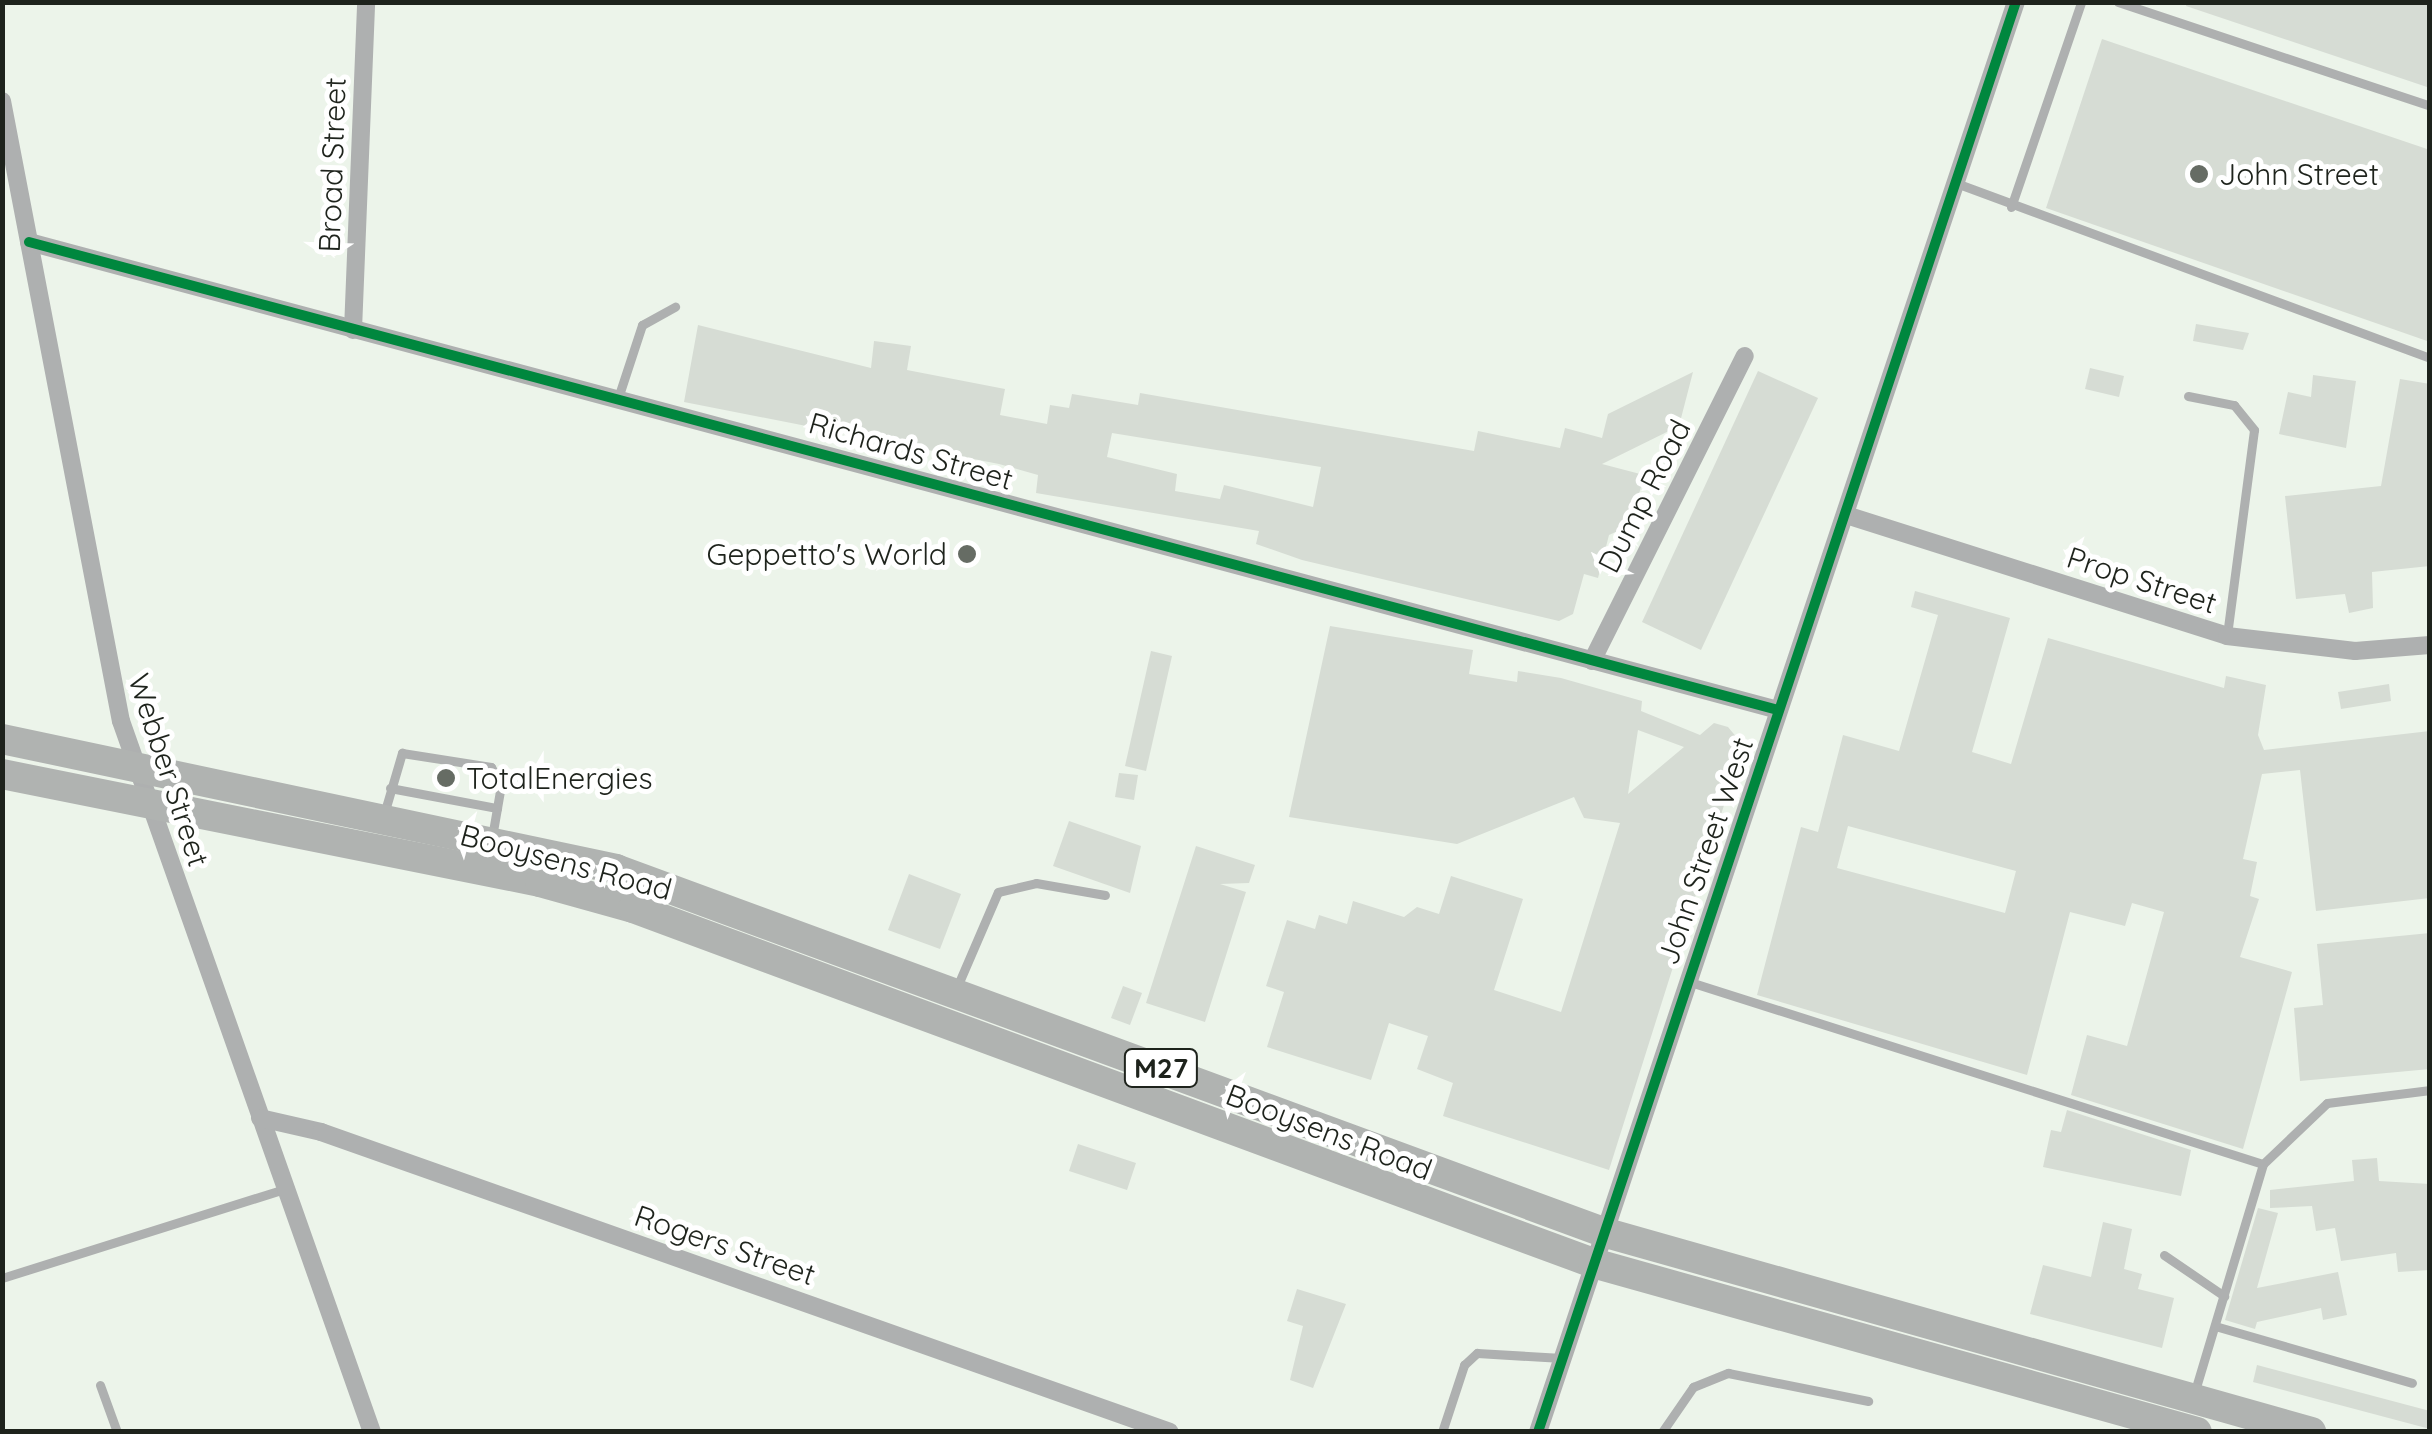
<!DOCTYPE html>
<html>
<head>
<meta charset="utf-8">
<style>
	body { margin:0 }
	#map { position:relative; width:2432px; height:1434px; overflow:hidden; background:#ecf4ea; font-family:Quicksand,sans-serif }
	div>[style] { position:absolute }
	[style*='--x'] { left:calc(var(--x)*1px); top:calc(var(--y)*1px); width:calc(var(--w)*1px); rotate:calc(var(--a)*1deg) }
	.building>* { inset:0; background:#d6dcd4 }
	.service>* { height:9px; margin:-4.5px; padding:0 4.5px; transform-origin:4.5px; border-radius:4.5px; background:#aeb0b0 }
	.minor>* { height:18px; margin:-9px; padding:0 9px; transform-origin:9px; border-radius:9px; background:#aeb0b0 }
	.primary>* { height:30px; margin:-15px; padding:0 15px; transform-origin:15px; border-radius:15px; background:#b0b3b1 }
	.cycleway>* { height:10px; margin:-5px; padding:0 5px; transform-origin:5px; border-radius:5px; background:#00873e }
	.dots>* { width:28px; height:28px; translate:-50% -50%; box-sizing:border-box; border:5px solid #fff; border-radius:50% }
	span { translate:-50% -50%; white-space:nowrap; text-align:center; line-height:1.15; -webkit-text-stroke:10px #fff; paint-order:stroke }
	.shield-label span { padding:2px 8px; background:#fff; border:2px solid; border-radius:8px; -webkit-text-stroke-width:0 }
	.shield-label { font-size:28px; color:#1e231c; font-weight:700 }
	.street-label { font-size:30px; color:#1e231c }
	.poi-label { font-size:30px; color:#1e231c }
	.left { translate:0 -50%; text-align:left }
	.right { translate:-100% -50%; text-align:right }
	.frame { position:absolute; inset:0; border:5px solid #1e231c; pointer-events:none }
</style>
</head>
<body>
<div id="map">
	<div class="building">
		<i style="clip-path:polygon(2187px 2px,2430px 2px,2430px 88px,2186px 6px)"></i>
		<i style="clip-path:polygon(2102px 39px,2430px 150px,2430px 342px,2046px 208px)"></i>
		<i style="clip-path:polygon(2196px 324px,2249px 333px,2243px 350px,2193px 341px)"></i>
		<i style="clip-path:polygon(evenodd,698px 325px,871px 368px,874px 341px,911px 346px,907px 370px,1005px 389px,1000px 415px,1047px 424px,1050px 405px,1069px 408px,1072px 394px,1138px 405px,1140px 393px,1474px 451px,1478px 431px,1560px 448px,1565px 428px,1602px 438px,1608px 414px,1693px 372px,1679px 426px,1602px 464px,1644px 475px,1631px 525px,1609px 535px,1598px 578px,1584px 574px,1573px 614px,1559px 621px,1302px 560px,1256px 544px,1259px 531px,1036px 493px,1038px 475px,999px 464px,684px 402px,698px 325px,1112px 433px,1321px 467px,1313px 507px,1224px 485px,1220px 499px,1175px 491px,1177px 474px,1107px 457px,1112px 433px)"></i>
		<i style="clip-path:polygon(2090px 368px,2124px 376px,2119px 397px,2085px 389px)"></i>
		<i style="clip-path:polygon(1758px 371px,1818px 398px,1701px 650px,1642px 622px)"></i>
		<i style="clip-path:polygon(2313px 375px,2356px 381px,2346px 448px,2279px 434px,2288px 392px,2311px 397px)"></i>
		<i style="clip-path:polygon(2400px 379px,2430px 384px,2430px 566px,2372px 572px,2373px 608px,2349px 613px,2345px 594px,2296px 599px,2285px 496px,2381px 486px)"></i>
		<i style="clip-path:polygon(evenodd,1915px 591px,2010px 618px,1972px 752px,2011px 764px,2048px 638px,2224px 688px,2226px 676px,2266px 685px,2258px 735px,2264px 750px,2430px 731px,2430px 898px,2316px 911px,2300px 770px,2262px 774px,2243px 859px,2257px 862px,2250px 896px,2259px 899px,2240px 957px,2292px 972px,2243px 1149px,2071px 1095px,2087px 1035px,2127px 1046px,2164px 912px,2132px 903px,2125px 926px,2070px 912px,2027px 1075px,1757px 995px,1801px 827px,1818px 832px,1843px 735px,1899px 751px,1938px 615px,1911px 607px,1915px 591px,1848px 826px,2016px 871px,2005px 913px,1837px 868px,1848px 826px)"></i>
		<i style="clip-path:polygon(evenodd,1330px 626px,1473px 650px,1469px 674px,1517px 682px,1518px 671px,1561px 678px,1642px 701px,1641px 711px,1700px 735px,1714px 723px,1728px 727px,1743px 745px,1609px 1170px,1443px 1116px,1453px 1083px,1417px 1069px,1428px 1036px,1389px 1023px,1371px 1080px,1267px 1047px,1284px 992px,1266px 986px,1287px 920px,1315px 929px,1319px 915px,1347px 924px,1353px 901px,1404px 917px,1417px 907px,1439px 914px,1451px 876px,1523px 899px,1494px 990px,1561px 1012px,1620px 823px,1584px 818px,1574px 797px,1457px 844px,1289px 817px,1330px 626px,1638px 730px,1684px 747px,1628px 794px,1638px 730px)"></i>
		<i style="clip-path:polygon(1151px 651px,1172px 656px,1146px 771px,1125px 766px)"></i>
		<i style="clip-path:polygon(2389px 684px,2391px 701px,2341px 709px,2338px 692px)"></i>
		<i style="clip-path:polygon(1119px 773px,1138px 775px,1134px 800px,1115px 797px)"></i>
		<i style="clip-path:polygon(1069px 821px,1141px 846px,1130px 893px,1053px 866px)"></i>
		<i style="clip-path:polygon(1196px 846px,1255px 865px,1249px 883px,1220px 884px,1246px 892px,1205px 1022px,1146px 1003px)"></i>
		<i style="clip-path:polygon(909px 874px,961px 894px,940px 949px,888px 930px)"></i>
		<i style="clip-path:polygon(2430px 933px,2430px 1069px,2300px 1081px,2294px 1008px,2323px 1005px,2317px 944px)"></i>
		<i style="clip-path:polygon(1123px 986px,1142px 993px,1130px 1025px,1111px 1018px)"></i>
		<i style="clip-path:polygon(2067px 1110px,2191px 1150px,2181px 1196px,2043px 1167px,2051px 1130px,2061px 1132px)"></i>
		<i style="clip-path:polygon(1078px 1144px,1136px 1163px,1127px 1190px,1069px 1171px)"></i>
		<i style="clip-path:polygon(2377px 1158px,2379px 1181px,2430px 1184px,2430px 1270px,2398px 1272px,2396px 1253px,2341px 1261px,2335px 1228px,2316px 1231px,2312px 1206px,2270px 1208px,2270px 1190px,2354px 1181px,2352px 1160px)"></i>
		<i style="clip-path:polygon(2258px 1208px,2278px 1213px,2257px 1288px,2338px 1272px,2347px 1315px,2323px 1320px,2321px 1308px,2257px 1322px,2255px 1329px,2225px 1320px)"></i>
		<i style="clip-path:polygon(2103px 1222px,2132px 1229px,2124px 1269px,2142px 1274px,2138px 1289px,2174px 1298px,2162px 1348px,2030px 1314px,2043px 1265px,2091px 1277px)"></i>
		<i style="clip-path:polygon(1297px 1289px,1346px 1304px,1313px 1388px,1290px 1380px,1303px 1326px,1287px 1321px)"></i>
		<i style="clip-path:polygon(2257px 1365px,2430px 1411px,2430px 1429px,2253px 1382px)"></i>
	</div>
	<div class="service">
		<i style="--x:2118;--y:2;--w:329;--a:18.4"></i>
		<i style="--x:1956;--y:183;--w:505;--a:20.26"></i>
		<i style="--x:2011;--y:207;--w:217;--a:-71.1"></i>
		<i style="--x:619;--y:395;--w:74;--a:-71.8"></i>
		<i style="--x:642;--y:325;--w:38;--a:-29"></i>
		<i style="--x:2188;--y:396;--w:47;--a:11.1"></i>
		<i style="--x:2234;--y:405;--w:32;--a:51"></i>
		<i style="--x:2254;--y:430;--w:208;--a:97.5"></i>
		<i style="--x:390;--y:788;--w:109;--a:10.6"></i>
		<i style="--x:384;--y:814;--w:64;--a:-73.6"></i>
		<i style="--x:402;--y:753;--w:90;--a:8.9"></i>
		<i style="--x:491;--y:767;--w:21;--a:61"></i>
		<i style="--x:501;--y:785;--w:53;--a:99.8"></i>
		<i style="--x:1690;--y:982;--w:601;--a:17.62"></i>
		<i style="--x:957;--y:987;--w:103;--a:-66.7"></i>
		<i style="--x:998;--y:892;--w:39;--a:-13"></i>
		<i style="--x:1036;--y:883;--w:70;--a:9.9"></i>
		<i style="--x:2164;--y:1255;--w:73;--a:34.3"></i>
		<i style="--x:2;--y:1278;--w:297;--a:-17.5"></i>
		<i style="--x:2215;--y:1326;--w:205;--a:16.1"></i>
		<i style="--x:100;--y:1385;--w:50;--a:70.1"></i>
		<i style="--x:2194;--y:1394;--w:240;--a:-73.3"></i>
		<i style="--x:2263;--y:1164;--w:88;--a:-43.6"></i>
		<i style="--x:2327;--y:1103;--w:104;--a:-7.2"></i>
		<i style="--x:1442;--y:1432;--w:71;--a:-71.8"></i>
		<i style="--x:1464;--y:1365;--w:18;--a:-43"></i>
		<i style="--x:1477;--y:1353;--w:85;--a:3.4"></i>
		<i style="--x:1662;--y:1432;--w:55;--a:-55.4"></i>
		<i style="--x:1693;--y:1387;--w:38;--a:-22"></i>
		<i style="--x:1728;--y:1373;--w:143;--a:11.3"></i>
	</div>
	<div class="minor">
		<i style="--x:2;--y:101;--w:631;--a:79.14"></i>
		<i style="--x:121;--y:721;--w:754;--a:70.56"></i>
		<i style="--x:29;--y:242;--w:1811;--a:14.98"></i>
		<i style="--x:353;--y:330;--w:328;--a:-87.7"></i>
		<i style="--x:1846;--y:515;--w:400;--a:17.6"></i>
		<i style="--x:2227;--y:636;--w:129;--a:6.7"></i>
		<i style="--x:2355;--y:651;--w:75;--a:-4.6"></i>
		<i style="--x:1592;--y:661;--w:341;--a:-63.4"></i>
		<i style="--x:260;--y:1118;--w:63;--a:12.9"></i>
		<i style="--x:321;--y:1132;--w:900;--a:19.46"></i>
		<i style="--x:1538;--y:1432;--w:1508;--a:-71.52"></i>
	</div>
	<div class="primary">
		<i style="--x:2;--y:739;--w:628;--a:11.95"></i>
		<i style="--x:616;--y:869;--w:1052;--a:20.19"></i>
		<i style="--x:1603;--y:1232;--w:736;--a:15.77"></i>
		<i style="--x:2;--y:774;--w:549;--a:11.35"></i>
		<i style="--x:540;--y:882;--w:97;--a:15.6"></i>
		<i style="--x:633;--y:908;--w:1024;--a:20.29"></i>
		<i style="--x:1593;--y:1263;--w:627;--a:15.63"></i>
	</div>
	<div class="cycleway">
		<i style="--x:29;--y:242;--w:1811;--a:14.98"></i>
		<i style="--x:1538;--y:1432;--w:1508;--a:-71.52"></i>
	</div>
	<div class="dots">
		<i style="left:2199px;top:174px;background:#666c64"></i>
		<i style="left:967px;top:554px;background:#666c64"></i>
		<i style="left:446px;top:778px;background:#666c64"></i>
	</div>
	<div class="shield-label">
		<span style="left:1161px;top:1068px">M27</span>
	</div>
	<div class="street-label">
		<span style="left:332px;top:165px;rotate:-88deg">Broad Street</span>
		<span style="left:911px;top:451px;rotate:16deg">Richards Street</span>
		<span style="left:1644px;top:496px;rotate:-63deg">Dump Road</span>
		<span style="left:2142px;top:580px;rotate:18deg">Prop Street</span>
		<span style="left:169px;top:770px;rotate:72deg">Webber Street</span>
		<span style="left:1705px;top:851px;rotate:-71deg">John Street West</span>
		<span style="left:566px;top:862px;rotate:15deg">Booysens Road</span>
		<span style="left:1329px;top:1132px;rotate:21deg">Booysens Road</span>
		<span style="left:725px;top:1245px;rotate:19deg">Rogers Street</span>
	</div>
	<div class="poi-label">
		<span class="left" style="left:2219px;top:174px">John Street</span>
		<span class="right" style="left:947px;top:554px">Geppetto's World</span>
		<span class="left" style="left:466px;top:778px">TotalEnergies</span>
	</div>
	<div class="frame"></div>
</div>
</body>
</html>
